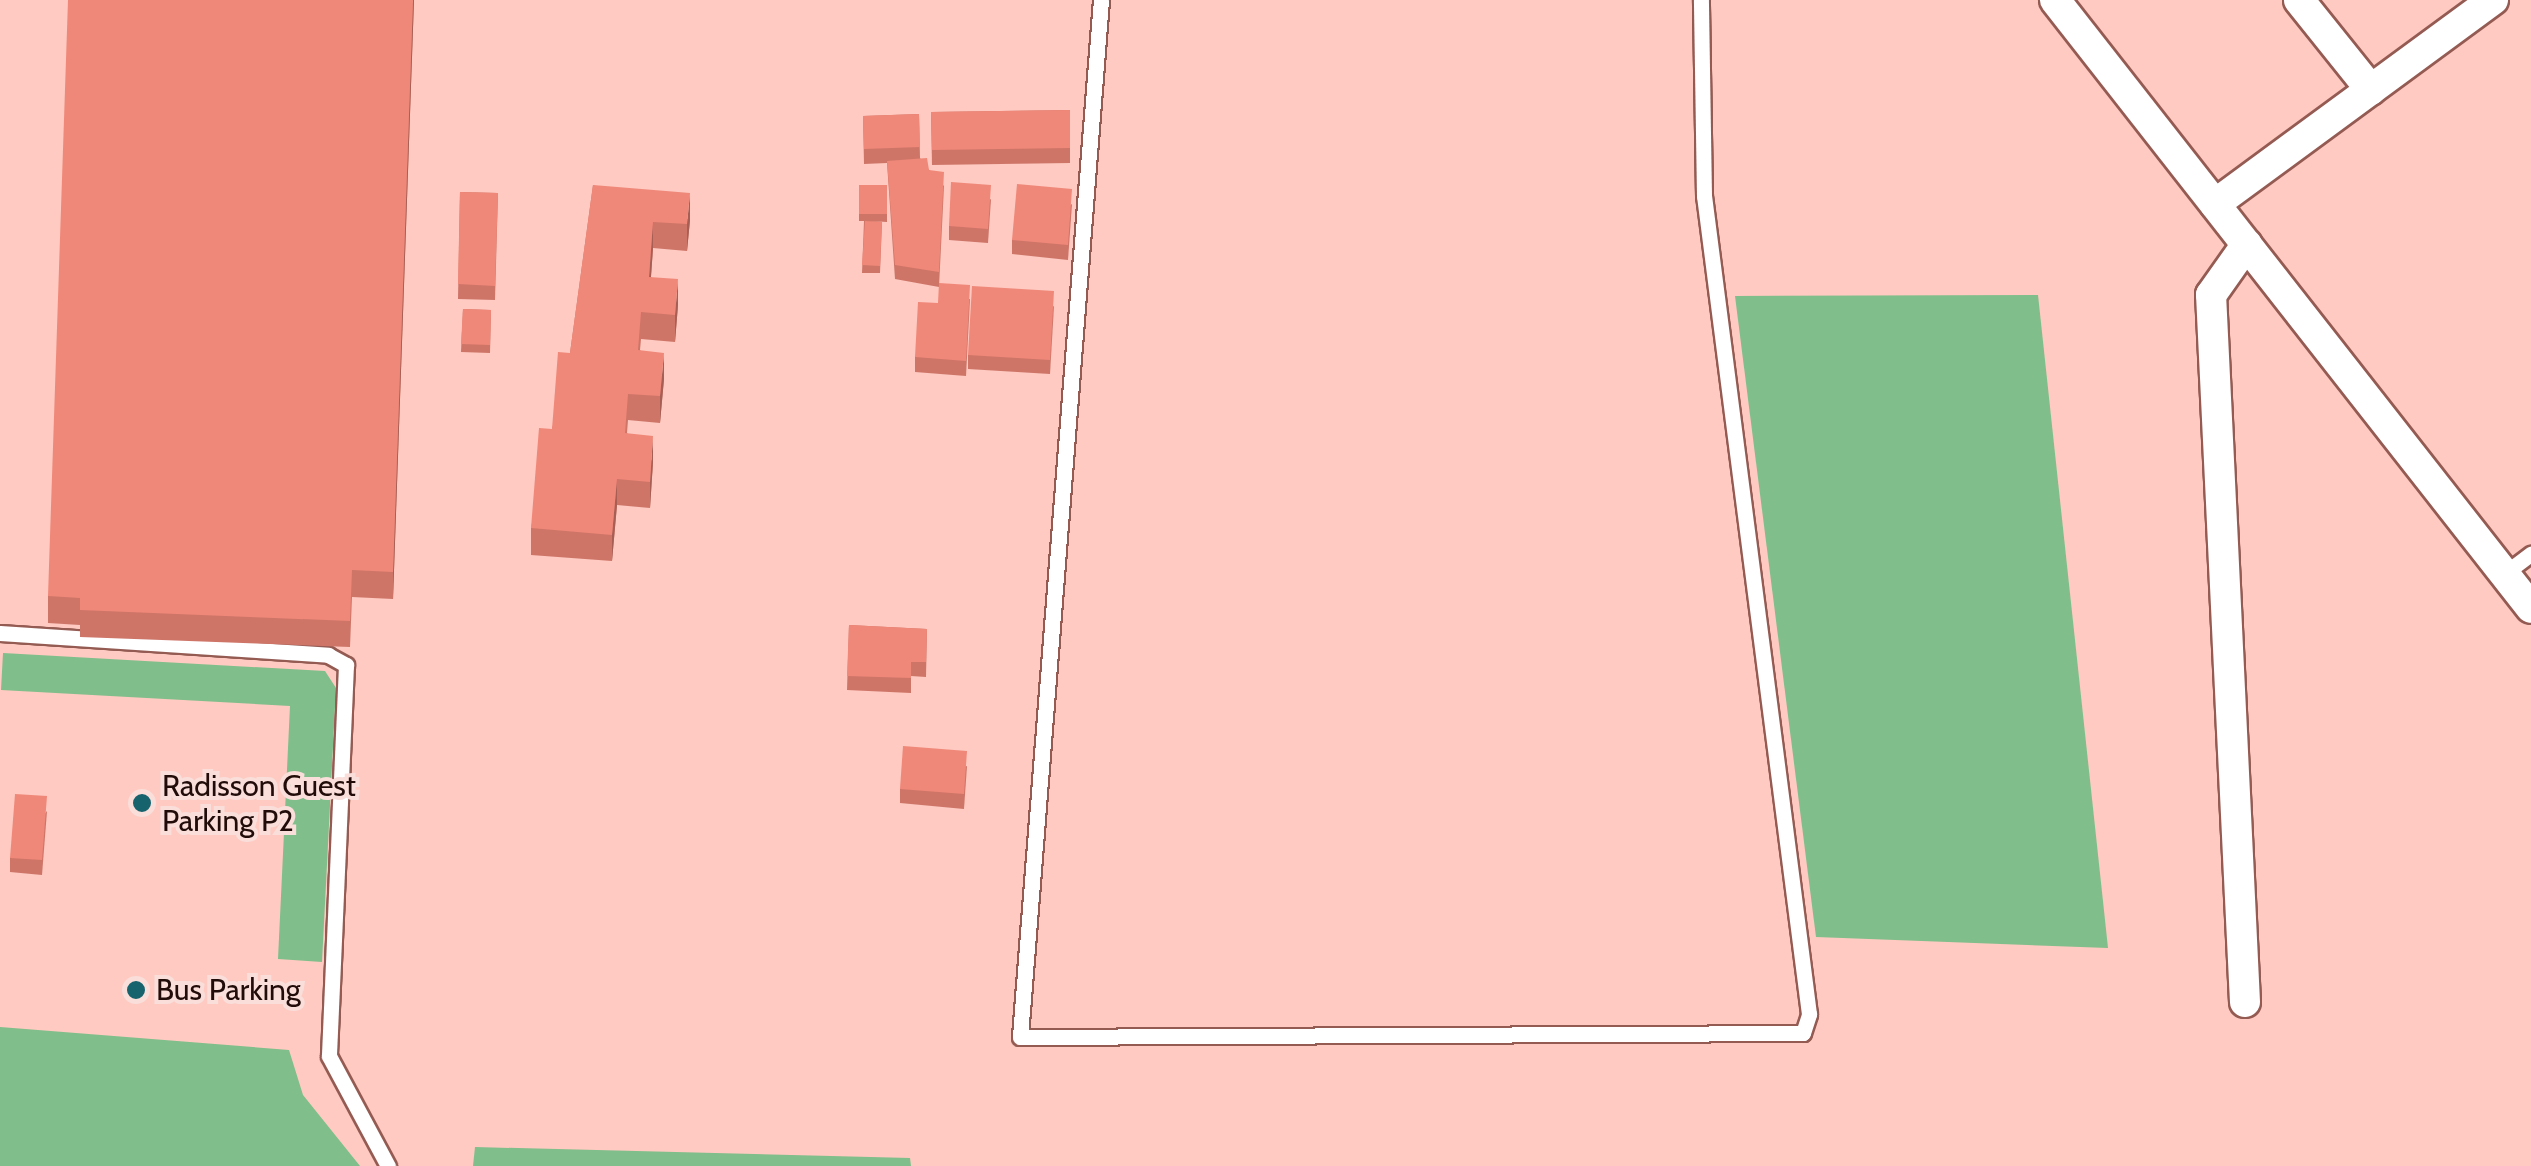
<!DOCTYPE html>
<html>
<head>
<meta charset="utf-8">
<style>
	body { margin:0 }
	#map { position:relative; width:2531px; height:1166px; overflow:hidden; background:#fecac1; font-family:Cabin,sans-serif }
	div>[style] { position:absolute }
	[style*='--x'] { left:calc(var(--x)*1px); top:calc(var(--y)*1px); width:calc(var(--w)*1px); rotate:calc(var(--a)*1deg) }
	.green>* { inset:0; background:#80be8b }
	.roads { filter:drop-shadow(2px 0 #945b53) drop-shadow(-2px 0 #945b53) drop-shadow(0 2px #945b53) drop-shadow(0 -2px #945b53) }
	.lane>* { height:15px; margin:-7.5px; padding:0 7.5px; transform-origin:7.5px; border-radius:7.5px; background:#fff }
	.street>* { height:30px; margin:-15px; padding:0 15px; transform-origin:15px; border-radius:15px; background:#fff }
	.wall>* { inset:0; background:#ce7568 }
	.shaded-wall>* { inset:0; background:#a75f55 }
	.building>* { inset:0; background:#ef8879 }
	.dots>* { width:28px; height:28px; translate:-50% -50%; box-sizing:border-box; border:5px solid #f9deda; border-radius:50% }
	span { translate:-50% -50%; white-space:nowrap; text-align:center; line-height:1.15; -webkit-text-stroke:8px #f9deda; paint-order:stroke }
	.poi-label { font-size:30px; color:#210c09 }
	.left { translate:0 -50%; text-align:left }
</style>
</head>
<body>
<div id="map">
	<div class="green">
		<i style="clip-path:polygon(2038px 295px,2108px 948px,1816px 937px,1735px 296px)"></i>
		<i style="clip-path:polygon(3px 653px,325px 671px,336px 688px,322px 962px,278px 959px,290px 706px,1px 690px)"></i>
		<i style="clip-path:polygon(0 1027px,289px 1050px,303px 1095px,360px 1166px,0 1166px)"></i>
		<i style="clip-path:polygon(475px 1147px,910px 1158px,911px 1166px,473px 1166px)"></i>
	</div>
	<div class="roads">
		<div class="lane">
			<i style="--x:1101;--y:0;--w:1040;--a:94.47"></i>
			<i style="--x:1020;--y:1037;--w:783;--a:-0.29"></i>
			<i style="--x:1803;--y:1033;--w:20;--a:-72"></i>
			<i style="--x:1809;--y:1014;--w:825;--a:-97.31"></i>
			<i style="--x:1704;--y:196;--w:196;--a:-90.9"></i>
			<i style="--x:2504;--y:574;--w:34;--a:-37"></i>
			<i style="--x:0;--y:633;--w:329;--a:3.8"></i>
			<i style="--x:328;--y:655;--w:21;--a:29"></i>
			<i style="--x:346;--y:665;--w:391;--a:92.5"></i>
			<i style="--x:329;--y:1056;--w:125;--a:61.8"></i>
		</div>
		<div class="street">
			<i style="--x:2055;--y:0;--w:772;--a:51.94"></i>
			<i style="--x:2299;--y:0;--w:115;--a:51.3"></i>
			<i style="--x:2215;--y:204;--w:345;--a:-36.3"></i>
			<i style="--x:2245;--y:1002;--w:708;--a:-92.75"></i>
			<i style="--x:2211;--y:295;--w:62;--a:-54.8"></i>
		</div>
	</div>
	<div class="wall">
		<i style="clip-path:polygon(414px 0,393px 599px,352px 597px,350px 647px,80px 637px,80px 625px,48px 623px,48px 596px)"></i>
		<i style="clip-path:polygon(1070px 110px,1070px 163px,932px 165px,931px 112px)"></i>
		<i style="clip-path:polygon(919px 114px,920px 158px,929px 170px,944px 186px,939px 287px,895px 279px,887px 163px,864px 164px,863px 116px)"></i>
		<i style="clip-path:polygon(593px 185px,690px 220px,687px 251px,653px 248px,651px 277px,678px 305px,675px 342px,641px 339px,640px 350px,664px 379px,660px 423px,628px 420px,627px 433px,653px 462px,650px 508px,617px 505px,612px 561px,531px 555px,531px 528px,552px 429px,570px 353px)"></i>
		<i style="clip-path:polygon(859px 185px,887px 185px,887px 222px,870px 221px,882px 222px,880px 273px,862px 273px,864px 221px,859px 221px)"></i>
		<i style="clip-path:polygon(460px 192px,498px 193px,495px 300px,458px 299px)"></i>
		<i style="clip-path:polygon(991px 199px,988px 243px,949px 240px,949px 226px)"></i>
		<i style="clip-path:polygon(1072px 204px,1068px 260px,1012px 254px,1012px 240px)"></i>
		<i style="clip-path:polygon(970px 299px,966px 376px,915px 372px,915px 357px,938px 303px)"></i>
		<i style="clip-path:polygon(1054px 306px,1050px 374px,968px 369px,968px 355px)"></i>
		<i style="clip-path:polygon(463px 309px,491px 310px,490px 353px,461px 352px)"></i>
		<i style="clip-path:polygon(849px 625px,927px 629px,926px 677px,911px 676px,911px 693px,847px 690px)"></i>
		<i style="clip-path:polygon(967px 766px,964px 809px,900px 803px,900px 789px)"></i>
		<i style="clip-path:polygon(47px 811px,42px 875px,10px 872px,10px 858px)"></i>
	</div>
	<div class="shaded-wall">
		<i style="clip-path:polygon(413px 0,414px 0,393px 599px,393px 572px)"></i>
		<i style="clip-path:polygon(690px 193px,690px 220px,687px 251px,687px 224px)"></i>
		<i style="clip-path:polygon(653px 222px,653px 248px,649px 304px,649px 277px)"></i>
		<i style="clip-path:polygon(678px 279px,678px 305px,675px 342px,675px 315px)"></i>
		<i style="clip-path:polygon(664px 353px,664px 379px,660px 423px,660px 396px)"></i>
		<i style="clip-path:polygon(653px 436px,653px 462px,650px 508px,650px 482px)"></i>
		<i style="clip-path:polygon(617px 479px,617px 505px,612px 561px,612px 535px)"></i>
	</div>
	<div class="building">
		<i style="clip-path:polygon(68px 0,413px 0,393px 572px,352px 570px,350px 621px,80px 610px,80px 598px,48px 596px)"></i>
		<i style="clip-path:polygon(1070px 110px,1070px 148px,932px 150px,931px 112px)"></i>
		<i style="clip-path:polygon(919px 114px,920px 147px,864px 149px,863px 116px)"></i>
		<i style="clip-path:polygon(927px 158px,929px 170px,944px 172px,939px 272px,895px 265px,887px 161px)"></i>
		<i style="clip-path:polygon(951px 182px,991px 185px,988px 229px,949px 226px)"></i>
		<i style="clip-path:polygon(1017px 184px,1072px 189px,1068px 245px,1012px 240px)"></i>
		<i style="clip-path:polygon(593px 185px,690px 193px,687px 224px,653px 222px,649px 277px,678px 279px,675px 315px,641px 312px,638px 350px,664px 353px,660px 396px,628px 394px,625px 433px,653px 436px,650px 482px,617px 479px,612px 535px,531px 528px,539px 428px,552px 429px,558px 352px,570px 353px)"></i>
		<i style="clip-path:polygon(859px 185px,887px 185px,887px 214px,859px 214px)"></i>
		<i style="clip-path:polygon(460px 192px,498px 193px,495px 286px,458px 284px)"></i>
		<i style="clip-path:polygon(865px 221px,882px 222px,880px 266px,862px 265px)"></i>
		<i style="clip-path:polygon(939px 283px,970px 285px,966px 361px,915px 357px,918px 302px,938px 303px)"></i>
		<i style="clip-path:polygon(972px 286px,1054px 291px,1050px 360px,968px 355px)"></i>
		<i style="clip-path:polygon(463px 309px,491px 310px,490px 345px,461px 344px)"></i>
		<i style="clip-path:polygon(849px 625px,927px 629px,926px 662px,911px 662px,911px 678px,847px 676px)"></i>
		<i style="clip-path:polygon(903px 746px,967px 751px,964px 794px,900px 789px)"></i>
		<i style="clip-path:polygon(15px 794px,47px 796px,42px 860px,10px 858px)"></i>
	</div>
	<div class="dots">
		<i style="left:142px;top:803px;background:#16626d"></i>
		<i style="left:136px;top:990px;background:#16626d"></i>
	</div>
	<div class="poi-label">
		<span class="left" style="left:162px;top:803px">Radisson Guest<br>Parking P2</span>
		<span class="left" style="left:156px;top:990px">Bus Parking</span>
	</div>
</div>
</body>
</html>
